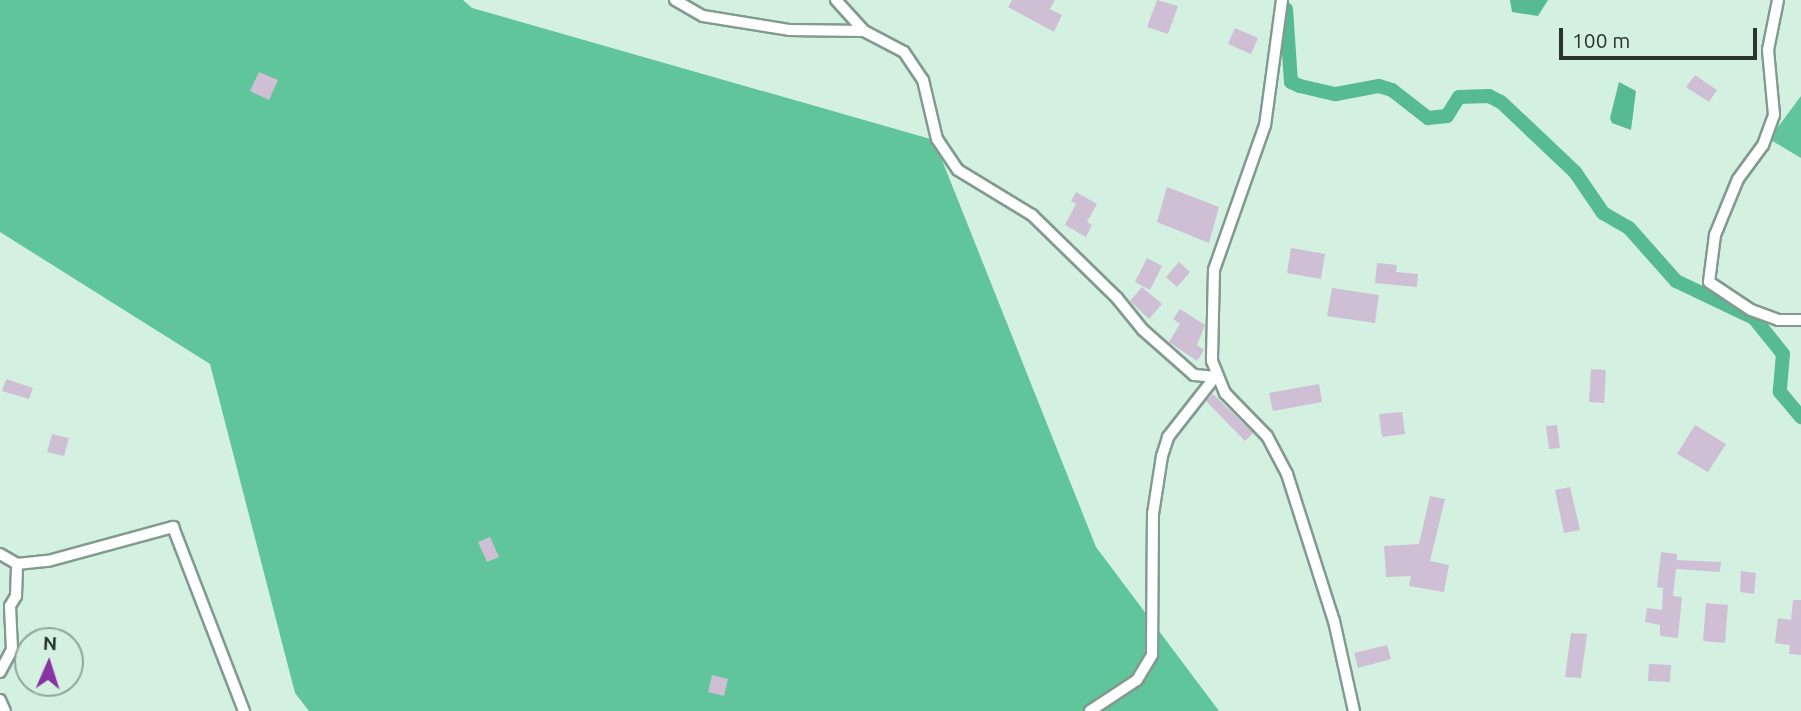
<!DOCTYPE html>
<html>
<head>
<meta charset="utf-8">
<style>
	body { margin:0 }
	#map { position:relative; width:1801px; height:711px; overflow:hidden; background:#d3f0e1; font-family:Ubuntu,sans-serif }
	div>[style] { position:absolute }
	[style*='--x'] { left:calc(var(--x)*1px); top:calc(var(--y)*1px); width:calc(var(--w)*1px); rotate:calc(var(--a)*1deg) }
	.forest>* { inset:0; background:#61c59c }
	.water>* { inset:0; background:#56ba92 }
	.canal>* { height:14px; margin:-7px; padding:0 7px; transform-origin:7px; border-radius:7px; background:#56ba92 }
	.building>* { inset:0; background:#cfbfd5 }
	.roads { filter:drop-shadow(2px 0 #819b8f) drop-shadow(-2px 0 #819b8f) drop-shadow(0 2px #819b8f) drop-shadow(0 -2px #819b8f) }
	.minor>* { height:10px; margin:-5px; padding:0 5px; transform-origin:5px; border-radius:5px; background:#fff }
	span { translate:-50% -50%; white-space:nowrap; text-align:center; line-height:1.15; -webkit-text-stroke:5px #d3f0e1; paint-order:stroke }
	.north { position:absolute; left:14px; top:627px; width:70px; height:70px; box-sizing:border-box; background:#d3f0e1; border:2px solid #8fa59a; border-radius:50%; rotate:3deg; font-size:19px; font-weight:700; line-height:28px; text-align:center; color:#2a3530 }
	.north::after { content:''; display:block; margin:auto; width:24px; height:32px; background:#8834a3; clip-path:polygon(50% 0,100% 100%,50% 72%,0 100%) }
	.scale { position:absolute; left:1559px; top:28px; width:198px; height:32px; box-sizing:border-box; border:4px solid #2a3530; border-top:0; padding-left:9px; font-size:21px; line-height:24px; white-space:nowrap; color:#2a3530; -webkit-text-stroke:5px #d3f0e1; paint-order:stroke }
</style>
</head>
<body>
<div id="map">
	<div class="forest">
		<i style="clip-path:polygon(0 0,463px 0,472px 8px,934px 140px,1096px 547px,1219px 711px,309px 711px,295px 693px,210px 364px,0 232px)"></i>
		<i style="clip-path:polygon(1801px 96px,1801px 158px,1769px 139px)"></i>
	</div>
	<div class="water">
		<i style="clip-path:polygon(1510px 0,1548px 0,1538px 16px,1512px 12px)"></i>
		<i style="clip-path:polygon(1619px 82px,1636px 91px,1631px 130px,1612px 123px,1610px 118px)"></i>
	</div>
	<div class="canal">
		<i style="--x:1286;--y:9;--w:73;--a:86.1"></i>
		<i style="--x:1291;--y:82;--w:10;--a:24"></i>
		<i style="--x:1300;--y:86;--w:37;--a:13"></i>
		<i style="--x:1336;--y:94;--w:44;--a:-10.5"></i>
		<i style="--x:1379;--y:86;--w:14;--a:17"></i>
		<i style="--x:1392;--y:90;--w:46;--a:37.9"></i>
		<i style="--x:1428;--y:118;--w:19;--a:-6"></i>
		<i style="--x:1447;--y:116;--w:22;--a:-58"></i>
		<i style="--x:1459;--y:97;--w:30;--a:-2"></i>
		<i style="--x:1489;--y:96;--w:13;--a:27"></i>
		<i style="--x:1501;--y:102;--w:102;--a:43.4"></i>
		<i style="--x:1575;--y:172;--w:50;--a:55.7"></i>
		<i style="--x:1603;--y:213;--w:30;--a:30"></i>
		<i style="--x:1629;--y:228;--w:71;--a:48.4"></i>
		<i style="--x:1676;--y:281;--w:86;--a:25.4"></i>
		<i style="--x:1754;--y:318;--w:46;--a:51.1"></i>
		<i style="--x:1783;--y:354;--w:38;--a:95"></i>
		<i style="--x:1780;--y:392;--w:33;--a:50"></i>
	</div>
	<div class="building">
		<i style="clip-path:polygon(1012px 0,1055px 0,1050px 9px,1062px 15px,1054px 32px,1008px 7px)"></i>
		<i style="clip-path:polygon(1157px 0,1178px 6px,1168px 34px,1147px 27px)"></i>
		<i style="clip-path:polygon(1235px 28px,1258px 38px,1251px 54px,1228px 44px)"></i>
		<i style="clip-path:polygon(259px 72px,278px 80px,269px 100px,250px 91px)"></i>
		<i style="clip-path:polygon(1695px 75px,1717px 90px,1709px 102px,1686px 87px)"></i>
		<i style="clip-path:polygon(1167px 187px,1219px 207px,1209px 243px,1157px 222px)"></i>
		<i style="clip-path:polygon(1076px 192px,1097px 204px,1087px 222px,1092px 225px,1086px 237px,1065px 225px,1076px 204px,1071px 201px)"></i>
		<i style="clip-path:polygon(1291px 248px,1325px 254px,1321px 279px,1287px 273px)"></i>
		<i style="clip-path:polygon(1147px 258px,1162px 266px,1150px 290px,1135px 282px)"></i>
		<i style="clip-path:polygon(1179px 262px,1190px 272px,1177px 287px,1166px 277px)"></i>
		<i style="clip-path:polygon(1377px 263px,1397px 265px,1396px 272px,1418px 274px,1417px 287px,1375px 283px)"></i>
		<i style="clip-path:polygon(1142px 287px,1162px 304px,1149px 319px,1130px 301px)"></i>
		<i style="clip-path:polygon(1332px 288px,1379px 295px,1375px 323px,1327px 316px)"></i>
		<i style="clip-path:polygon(1180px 309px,1205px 325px,1197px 345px,1204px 350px,1197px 361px,1169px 342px,1180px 324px,1173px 319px)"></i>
		<i style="clip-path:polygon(1591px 369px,1606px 370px,1604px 403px,1589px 402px)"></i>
		<i style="clip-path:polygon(6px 379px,33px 388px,29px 399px,2px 391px)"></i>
		<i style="clip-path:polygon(1319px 384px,1322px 402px,1273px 411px,1269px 393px)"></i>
		<i style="clip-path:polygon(1213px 394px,1253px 433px,1245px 441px,1206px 401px)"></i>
		<i style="clip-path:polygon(1402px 412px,1405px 434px,1382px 437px,1379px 414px)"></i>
		<i style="clip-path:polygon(1557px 425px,1560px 448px,1549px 449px,1546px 426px)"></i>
		<i style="clip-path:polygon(1695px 425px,1726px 444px,1708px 472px,1677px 454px)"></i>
		<i style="clip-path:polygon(52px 434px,69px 438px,64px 456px,47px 452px)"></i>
		<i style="clip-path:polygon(1570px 487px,1580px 530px,1564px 533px,1555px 490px)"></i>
		<i style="clip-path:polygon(1430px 496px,1445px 499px,1430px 561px,1449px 565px,1444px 592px,1409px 586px,1411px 576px,1386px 577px,1384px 546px,1419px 544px)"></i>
		<i style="clip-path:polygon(490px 537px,499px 557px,487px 562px,478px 542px)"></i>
		<i style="clip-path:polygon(1661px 552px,1677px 554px,1677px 560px,1721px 562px,1720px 572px,1676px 569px,1673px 596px,1682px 597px,1678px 638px,1660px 636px,1660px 625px,1645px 622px,1647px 608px,1662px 610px,1663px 588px,1657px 587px)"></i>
		<i style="clip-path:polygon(1741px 571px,1756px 573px,1754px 594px,1740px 592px)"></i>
		<i style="clip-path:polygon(1793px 600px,1801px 600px,1801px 655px,1789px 654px,1790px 645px,1775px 643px,1778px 618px,1791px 620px)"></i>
		<i style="clip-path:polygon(1706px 603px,1728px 605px,1725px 643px,1703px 641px)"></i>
		<i style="clip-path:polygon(1571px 633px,1587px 634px,1581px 678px,1565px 677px)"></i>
		<i style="clip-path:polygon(1387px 645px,1391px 659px,1358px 668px,1354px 653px)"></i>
		<i style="clip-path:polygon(1649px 664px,1671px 665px,1670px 682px,1648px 681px)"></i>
		<i style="clip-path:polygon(712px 675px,728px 679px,724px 696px,708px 692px)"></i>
	</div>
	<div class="roads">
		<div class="minor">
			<i style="--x:675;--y:0;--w:32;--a:30"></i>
			<i style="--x:703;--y:16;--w:87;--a:9.2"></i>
			<i style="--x:789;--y:30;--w:75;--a:0.8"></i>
			<i style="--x:864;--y:31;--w:45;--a:27.7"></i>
			<i style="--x:904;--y:52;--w:34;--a:56"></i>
			<i style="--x:923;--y:80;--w:61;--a:76.7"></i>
			<i style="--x:937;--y:139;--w:37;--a:56"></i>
			<i style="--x:958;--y:170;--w:87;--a:31.3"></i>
			<i style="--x:1032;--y:215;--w:119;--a:44.3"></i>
			<i style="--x:1117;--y:298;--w:41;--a:50.9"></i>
			<i style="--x:1143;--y:330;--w:68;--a:41.4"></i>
			<i style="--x:1194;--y:375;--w:21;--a:5"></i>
			<i style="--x:836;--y:0;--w:42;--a:47.9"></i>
			<i style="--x:1282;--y:0;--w:126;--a:97.7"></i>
			<i style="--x:1265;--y:125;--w:154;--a:109.4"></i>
			<i style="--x:1214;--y:270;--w:91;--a:91.3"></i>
			<i style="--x:1212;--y:361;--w:35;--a:68"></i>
			<i style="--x:1225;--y:393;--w:60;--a:45.7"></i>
			<i style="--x:1267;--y:436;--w:43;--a:62.2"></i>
			<i style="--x:1287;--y:474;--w:154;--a:72.3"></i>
			<i style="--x:1334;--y:621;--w:92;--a:77.5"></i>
			<i style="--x:1778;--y:0;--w:51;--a:101.3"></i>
			<i style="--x:1768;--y:50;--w:65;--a:84.7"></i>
			<i style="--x:1774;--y:115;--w:32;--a:110"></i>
			<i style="--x:1763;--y:145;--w:42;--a:126.3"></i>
			<i style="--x:1738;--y:179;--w:61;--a:112.3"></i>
			<i style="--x:1715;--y:235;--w:47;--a:97.3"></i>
			<i style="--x:1709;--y:282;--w:50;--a:33.7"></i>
			<i style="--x:1751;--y:310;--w:29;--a:20"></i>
			<i style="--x:1778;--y:320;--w:23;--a:0"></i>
			<i style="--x:0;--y:554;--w:20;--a:30"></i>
			<i style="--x:17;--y:564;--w:31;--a:-6"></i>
			<i style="--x:48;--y:561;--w:130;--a:-15.2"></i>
			<i style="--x:173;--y:527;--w:197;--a:68.9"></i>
			<i style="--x:0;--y:672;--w:26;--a:-62"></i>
			<i style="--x:12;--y:649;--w:43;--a:-92.7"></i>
			<i style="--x:10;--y:606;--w:12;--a:-59"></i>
			<i style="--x:16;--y:596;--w:32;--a:-88"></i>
			<i style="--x:0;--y:700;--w:12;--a:66"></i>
			<i style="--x:1090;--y:711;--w:56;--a:-33.4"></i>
			<i style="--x:1137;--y:680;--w:29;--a:-59"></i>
			<i style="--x:1152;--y:655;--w:141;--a:-89.6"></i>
			<i style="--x:1153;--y:514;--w:59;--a:-81.2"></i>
			<i style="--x:1162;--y:456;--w:20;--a:-72"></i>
			<i style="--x:1168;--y:437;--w:76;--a:-51.9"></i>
		</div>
	</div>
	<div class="north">N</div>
	<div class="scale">100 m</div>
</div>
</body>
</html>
